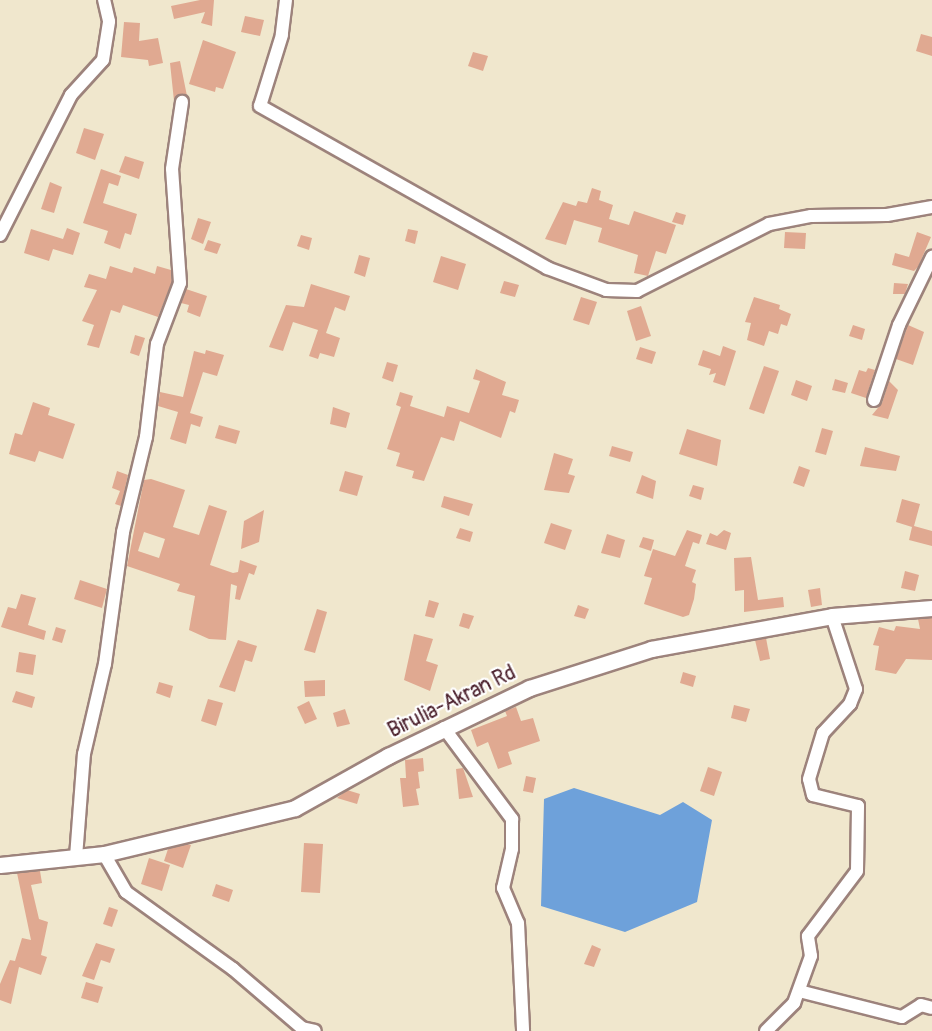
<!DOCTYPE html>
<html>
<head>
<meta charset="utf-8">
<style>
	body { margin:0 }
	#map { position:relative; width:932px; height:1031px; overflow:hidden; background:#f0e7cd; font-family:Pangolin,sans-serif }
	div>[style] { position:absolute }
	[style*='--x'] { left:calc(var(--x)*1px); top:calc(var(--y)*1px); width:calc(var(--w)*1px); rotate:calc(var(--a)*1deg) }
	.water>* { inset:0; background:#6ea1da }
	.building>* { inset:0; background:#e0a991 }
	.roads { filter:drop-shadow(2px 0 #9d837c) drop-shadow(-2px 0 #9d837c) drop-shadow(0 2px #9d837c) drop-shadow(0 -2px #9d837c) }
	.minor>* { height:12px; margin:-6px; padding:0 6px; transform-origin:6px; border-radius:6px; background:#fff }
	.tertiary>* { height:15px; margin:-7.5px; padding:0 7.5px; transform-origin:7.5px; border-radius:7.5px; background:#fff }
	span { translate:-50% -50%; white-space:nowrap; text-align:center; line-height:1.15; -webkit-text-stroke:4.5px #fff; paint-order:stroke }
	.street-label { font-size:21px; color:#4a1f2b }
</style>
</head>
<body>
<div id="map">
	<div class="water">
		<i style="clip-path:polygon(574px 788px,660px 815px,683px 802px,712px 820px,697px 902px,625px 932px,541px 906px,544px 799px)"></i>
	</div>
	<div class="building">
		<i style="clip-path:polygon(200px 0,214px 0,212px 26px,201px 23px,205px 12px,174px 19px,171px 6px)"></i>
		<i style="clip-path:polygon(245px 16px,264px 20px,260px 36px,241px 32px)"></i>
		<i style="clip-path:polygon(124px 22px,140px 23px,139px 41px,158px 38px,163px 63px,149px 66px,148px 60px,121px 57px)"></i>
		<i style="clip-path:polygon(921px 34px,932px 37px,932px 56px,916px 51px)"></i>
		<i style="clip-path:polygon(203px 40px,236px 52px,223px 89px,216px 87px,215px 92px,189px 84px)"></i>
		<i style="clip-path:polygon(473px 52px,488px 56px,483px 71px,468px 66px)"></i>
		<i style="clip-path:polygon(180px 61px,187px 96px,180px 94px,174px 101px,170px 63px)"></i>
		<i style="clip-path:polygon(84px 128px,104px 134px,95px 160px,76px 153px)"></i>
		<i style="clip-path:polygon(125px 156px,144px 162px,139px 179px,119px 172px)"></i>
		<i style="clip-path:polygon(101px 169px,121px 176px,118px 186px,109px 183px,103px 203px,137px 214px,131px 235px,125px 233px,120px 249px,104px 243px,108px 231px,83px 223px)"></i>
		<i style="clip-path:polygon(50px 182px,62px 187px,54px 213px,41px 209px)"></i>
		<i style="clip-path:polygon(592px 188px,601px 191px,599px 200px,613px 205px,609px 219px,629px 225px,634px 211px,676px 225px,666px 254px,656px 251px,648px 276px,634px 273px,638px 255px,598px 242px,602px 228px,574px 220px,566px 245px,545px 239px,563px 202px,576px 206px,578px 201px,587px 203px)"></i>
		<i style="clip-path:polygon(676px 212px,686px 215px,683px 225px,672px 222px)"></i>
		<i style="clip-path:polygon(198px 218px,211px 222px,203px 244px,191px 239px)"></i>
		<i style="clip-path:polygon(67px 228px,80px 233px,73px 255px,53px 249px,49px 261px,24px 253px,31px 229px,63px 239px)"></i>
		<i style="clip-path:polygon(408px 229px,418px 231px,415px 244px,405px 241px)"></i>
		<i style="clip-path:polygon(785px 232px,806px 233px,805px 249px,784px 248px)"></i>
		<i style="clip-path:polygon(917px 232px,931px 237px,918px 267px,914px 271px,892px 265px,895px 253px,909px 257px)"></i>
		<i style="clip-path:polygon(301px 235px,312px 238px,309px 250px,297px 246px)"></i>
		<i style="clip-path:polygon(208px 240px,221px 244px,217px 254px,204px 250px)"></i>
		<i style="clip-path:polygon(359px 255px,370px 258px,365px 277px,354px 273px)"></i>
		<i style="clip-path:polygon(441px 256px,466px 264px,458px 290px,433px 282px)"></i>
		<i style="clip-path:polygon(110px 266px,132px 273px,134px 267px,155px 274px,157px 266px,171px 270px,172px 282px,158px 317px,123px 305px,120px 313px,111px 310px,99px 348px,87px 345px,94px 325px,82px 321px,97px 290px,84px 287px,89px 274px,106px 279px)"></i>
		<i style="clip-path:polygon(504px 281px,519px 285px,515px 297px,500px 293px)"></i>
		<i style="clip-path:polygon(894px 283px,908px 284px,905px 294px,893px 294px)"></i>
		<i style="clip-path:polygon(311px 284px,350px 296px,345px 311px,335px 307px,326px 333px,340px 338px,334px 357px,320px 353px,318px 359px,309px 356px,318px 330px,293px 322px,283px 351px,269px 347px,286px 305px,304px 307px)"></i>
		<i style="clip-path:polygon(186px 289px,207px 296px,200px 317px,187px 312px,189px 305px,181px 303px)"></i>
		<i style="clip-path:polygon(581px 297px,597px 302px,589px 325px,573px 320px)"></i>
		<i style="clip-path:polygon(754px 297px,780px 305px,779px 309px,791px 314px,787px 326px,781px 324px,778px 334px,769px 331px,764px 346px,747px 340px,751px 323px,745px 322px)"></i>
		<i style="clip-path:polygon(641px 306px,651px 336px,636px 341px,627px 311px)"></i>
		<i style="clip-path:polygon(853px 325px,865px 329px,862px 340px,849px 336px)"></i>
		<i style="clip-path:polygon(908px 325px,924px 332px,913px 365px,896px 359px)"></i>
		<i style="clip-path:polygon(135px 335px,145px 338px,139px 356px,130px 353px)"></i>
		<i style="clip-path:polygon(723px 346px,736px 351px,725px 386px,713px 382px,716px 373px,709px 375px,711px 369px,698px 365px,703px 350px,720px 356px)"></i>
		<i style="clip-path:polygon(640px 347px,656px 352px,652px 364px,636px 359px)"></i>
		<i style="clip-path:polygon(206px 350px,224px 355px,217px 376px,203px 372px,190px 413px,203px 417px,200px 427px,191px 424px,186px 444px,170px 439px,178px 412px,158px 406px,160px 392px,183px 397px,194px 351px,205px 354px)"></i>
		<i style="clip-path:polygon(387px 362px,398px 365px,393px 382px,382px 378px)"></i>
		<i style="clip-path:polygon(764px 366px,779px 371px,764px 414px,749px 409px)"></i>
		<i style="clip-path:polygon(868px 368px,875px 370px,866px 398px,851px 393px,859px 370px,866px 372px)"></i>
		<i style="clip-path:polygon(476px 369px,506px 382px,502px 395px,519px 400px,515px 413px,510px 411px,501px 438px,460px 421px,454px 441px,441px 437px,424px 481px,412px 478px,414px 471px,396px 466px,400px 453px,387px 449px,401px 407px,396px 405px,400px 392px,413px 396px,410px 406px,444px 417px,447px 406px,469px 413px,480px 381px,473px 379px)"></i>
		<i style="clip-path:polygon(835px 379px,848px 383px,845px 393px,832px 390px)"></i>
		<i style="clip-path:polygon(796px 380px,812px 386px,807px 401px,791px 395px)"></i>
		<i style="clip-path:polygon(889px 381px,898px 390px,888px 419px,872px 415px,882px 403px)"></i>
		<i style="clip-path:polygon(33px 402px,50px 408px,48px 415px,75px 424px,63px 459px,39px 451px,35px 462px,9px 454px,15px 433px,22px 435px)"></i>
		<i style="clip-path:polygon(333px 407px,350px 413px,346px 428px,330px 424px)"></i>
		<i style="clip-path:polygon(219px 425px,240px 431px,236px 444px,215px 438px)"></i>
		<i style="clip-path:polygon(822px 428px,833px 431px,826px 455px,815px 452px)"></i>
		<i style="clip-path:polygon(687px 429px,721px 440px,717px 466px,679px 454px)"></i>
		<i style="clip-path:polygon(612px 446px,633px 452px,630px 462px,609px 456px)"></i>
		<i style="clip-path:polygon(865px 447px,900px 456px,896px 471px,860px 466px)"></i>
		<i style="clip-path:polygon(554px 453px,573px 459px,568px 474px,575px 476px,569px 493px,544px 490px)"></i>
		<i style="clip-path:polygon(799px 466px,810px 470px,804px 487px,793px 483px)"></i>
		<i style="clip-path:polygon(117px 471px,128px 475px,121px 506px,115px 504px,120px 491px,112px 488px)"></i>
		<i style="clip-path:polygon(345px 471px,363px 476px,357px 496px,339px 491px)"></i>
		<i style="clip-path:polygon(642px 475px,656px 481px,653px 499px,636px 493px)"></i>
		<i style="clip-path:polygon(evenodd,151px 479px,185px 490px,173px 527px,199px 535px,209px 505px,227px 511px,210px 565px,233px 573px,238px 572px,240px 560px,257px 566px,254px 575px,249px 573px,240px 600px,235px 599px,237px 586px,231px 584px,226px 640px,209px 639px,189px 630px,195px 596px,177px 591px,180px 584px,127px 566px,144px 480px,151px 479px,144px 532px,165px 539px,159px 558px,138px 551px,144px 532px)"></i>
		<i style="clip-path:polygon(693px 485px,704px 488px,701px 500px,689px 496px)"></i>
		<i style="clip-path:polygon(444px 496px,473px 504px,469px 516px,441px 507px)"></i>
		<i style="clip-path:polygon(902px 499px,920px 504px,914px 526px,932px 531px,932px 546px,909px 540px,912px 527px,896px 522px)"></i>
		<i style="clip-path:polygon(264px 510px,259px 542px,241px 549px,244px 521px)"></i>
		<i style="clip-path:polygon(551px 523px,572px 530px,565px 550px,544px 543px)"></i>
		<i style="clip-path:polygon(460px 528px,473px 532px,470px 542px,456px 538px)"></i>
		<i style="clip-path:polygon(687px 530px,702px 535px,699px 544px,693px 542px,685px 566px,696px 570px,692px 582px,696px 584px,694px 599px,689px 615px,683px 617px,644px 604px,652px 578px,644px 576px,653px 549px,675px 556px)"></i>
		<i style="clip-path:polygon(724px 530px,731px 533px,726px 550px,706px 544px,710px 533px,717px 536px)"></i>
		<i style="clip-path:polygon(607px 534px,625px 540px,620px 558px,601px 553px)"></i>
		<i style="clip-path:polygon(643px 537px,654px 540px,651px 551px,639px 547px)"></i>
		<i style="clip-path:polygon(751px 557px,758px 600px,783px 597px,784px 607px,744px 612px,744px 590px,735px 591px,734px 558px)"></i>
		<i style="clip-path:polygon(905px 571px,919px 575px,915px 591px,901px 588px)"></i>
		<i style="clip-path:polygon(80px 580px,107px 589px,102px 608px,74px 599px)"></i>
		<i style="clip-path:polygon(820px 588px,822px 605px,811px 607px,808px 590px)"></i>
		<i style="clip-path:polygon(21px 594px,36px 598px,28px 625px,46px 631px,44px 640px,1px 627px,8px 607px,16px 609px)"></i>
		<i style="clip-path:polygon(429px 600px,439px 603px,434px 618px,425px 616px)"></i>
		<i style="clip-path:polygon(578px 605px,589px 609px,585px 619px,574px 616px)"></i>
		<i style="clip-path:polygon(317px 609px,327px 612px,315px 653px,304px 650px)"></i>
		<i style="clip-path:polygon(463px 613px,474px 616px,469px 629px,459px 626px)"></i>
		<i style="clip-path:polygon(932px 618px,932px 660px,906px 659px,896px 674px,875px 670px,879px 646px,873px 645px,879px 627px,894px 631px,896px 626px,920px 629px,918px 619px)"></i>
		<i style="clip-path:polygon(56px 627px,66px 630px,62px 643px,52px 640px)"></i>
		<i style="clip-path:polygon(414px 634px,433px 639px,426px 661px,438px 665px,430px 691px,404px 680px)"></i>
		<i style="clip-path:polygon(766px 638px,770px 659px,760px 661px,755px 640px)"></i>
		<i style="clip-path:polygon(238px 640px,257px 646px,252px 662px,245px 660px,235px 692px,219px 687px)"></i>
		<i style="clip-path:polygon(19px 652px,36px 655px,33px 675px,16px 672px)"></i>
		<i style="clip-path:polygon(683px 672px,696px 676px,693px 687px,680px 683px)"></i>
		<i style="clip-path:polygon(325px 680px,325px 696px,305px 697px,304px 681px)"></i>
		<i style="clip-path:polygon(159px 682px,173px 686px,170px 698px,156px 693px)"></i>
		<i style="clip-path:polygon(16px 691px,35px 697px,32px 708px,12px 702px)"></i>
		<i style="clip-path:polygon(208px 699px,223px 703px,216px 726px,201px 721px)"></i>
		<i style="clip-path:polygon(309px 701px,317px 719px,305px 724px,297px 707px)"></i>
		<i style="clip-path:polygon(734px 705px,750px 709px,746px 722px,731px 718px)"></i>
		<i style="clip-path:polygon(516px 707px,521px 721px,533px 718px,540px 741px,508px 752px,512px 764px,498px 769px,488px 742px,477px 747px,471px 730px,507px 716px,505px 711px)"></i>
		<i style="clip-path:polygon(345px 709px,350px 724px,337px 727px,333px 713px)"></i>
		<i style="clip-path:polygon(423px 758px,424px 771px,418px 772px,420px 788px,416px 789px,419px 805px,403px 807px,400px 778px,406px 778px,405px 760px)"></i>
		<i style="clip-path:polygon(708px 767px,722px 772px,714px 796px,700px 791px)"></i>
		<i style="clip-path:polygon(463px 768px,473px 797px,459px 799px,456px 769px)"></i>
		<i style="clip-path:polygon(526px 776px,536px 778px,533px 793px,523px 791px)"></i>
		<i style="clip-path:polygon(347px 790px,360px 794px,357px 804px,337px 798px)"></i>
		<i style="clip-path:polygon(304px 843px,323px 844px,320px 893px,301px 892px)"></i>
		<i style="clip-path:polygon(187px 844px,191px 845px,183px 868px,164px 861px,168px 849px)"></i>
		<i style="clip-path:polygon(149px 858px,170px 865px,162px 891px,141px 884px)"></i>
		<i style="clip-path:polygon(40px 871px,42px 883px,31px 885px,39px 919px,48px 922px,41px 955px,47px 957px,41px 975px,19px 967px,11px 1004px,0 1000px,0 984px,10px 960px,15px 961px,22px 938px,31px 940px,17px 873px)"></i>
		<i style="clip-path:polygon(216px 884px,233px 890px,229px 902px,212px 896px)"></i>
		<i style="clip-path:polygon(109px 907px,118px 910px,112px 927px,103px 924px)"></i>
		<i style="clip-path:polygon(96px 943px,115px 949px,110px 963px,101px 960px,94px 980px,82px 976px)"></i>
		<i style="clip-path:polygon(592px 945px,601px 949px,594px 967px,584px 964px)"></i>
		<i style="clip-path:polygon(86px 982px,103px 987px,98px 1003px,81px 998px)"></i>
	</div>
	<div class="roads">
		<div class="minor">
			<i style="--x:286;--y:0;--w:35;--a:97"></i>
			<i style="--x:282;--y:35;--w:74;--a:107.2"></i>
			<i style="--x:260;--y:106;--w:330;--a:29.4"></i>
			<i style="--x:547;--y:268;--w:63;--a:20.4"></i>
			<i style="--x:606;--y:290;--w:31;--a:2"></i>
			<i style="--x:637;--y:291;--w:148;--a:-26.9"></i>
			<i style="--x:769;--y:224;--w:43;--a:-10.8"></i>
			<i style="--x:811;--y:216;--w:76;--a:-0.8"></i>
			<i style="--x:887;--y:215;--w:46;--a:-10.1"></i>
			<i style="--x:0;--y:235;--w:157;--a:-63.1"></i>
			<i style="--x:71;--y:95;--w:47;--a:-47.6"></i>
			<i style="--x:103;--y:60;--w:39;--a:-81"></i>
			<i style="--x:109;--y:21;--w:22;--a:-103"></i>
			<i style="--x:874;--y:400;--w:79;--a:-71.6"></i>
			<i style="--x:899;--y:325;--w:76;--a:-64.1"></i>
			<i style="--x:444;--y:728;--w:114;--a:53.2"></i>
			<i style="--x:512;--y:819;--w:30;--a:90"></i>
			<i style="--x:512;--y:849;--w:40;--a:103"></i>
			<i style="--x:503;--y:888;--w:38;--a:67"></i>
			<i style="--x:518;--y:923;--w:108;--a:87.3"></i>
			<i style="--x:104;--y:854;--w:44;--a:59.9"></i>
			<i style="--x:126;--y:892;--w:132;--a:35.7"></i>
			<i style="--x:233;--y:969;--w:91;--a:40.5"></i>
			<i style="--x:302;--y:1028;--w:13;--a:13"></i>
			<i style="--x:76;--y:857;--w:103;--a:-85.6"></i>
			<i style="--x:84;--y:754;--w:92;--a:-76.9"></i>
			<i style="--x:105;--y:664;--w:133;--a:-82.2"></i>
			<i style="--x:123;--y:532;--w:98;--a:-76.4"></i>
			<i style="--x:146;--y:437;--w:94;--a:-83.3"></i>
			<i style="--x:157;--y:344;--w:65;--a:-69.3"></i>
			<i style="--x:180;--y:283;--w:114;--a:-94"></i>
			<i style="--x:172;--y:169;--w:68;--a:-81.5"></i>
			<i style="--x:799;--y:991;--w:106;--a:14.2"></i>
			<i style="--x:902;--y:1017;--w:22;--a:-32"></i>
			<i style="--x:921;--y:1005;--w:11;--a:15"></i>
			<i style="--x:766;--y:1031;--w:40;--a:-45"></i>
			<i style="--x:794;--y:1003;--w:50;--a:-70.1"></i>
			<i style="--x:811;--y:956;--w:20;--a:-99"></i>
			<i style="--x:808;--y:936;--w:81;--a:-53"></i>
			<i style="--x:857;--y:871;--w:65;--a:-89.1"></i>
			<i style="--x:858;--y:806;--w:46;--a:-166.3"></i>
			<i style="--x:813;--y:795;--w:16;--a:-104"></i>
			<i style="--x:809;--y:779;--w:48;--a:-73.1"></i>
			<i style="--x:823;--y:733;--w:40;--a:-47"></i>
			<i style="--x:850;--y:704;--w:16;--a:-68"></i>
			<i style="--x:856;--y:689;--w:77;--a:-108.2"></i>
		</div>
		<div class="tertiary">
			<i style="--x:0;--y:865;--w:105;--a:-6"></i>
			<i style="--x:104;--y:854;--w:196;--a:-13.5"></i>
			<i style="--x:295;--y:808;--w:107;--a:-29.2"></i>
			<i style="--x:388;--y:756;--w:157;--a:-25.7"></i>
			<i style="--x:529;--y:688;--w:128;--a:-17.7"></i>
			<i style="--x:651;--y:649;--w:184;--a:-10.3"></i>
			<i style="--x:832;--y:616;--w:100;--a:-4.6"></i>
		</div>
	</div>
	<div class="street-label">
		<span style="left:452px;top:702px;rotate:-26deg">Birulia-Akran Rd</span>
	</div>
</div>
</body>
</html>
